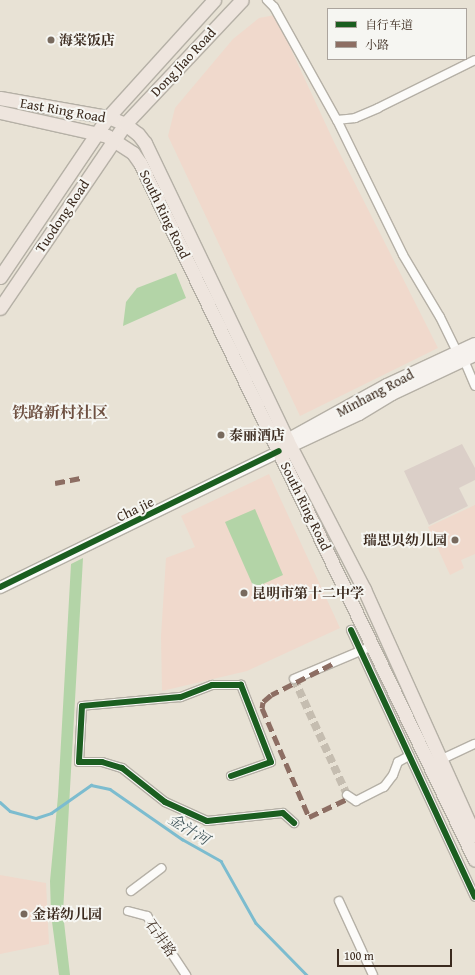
<!DOCTYPE html>
<html>
<head>
<meta charset="utf-8">
<style>
	body { margin:0 }
	#map { position:relative; width:475px; height:975px; overflow:hidden; background:#e8e2d5; font-family:"Gentium Book Plus","Noto Serif SC",serif }
	div>[style] { position:absolute }
	[style*='--x'] { left:calc(var(--x)*1px); top:calc(var(--y)*1px); width:calc(var(--w)*1px); rotate:calc(var(--a)*1deg) }
	.built>* { inset:0; background:#f0d9cc }
	.industrial>* { inset:0; background:#dbcfc8 }
	.green>* { inset:0; background:#b3d4a7 }
	.stream>* { height:2.5px; margin:-1.25px; padding:0 1.25px; transform-origin:1.25px; border-radius:1.25px; background:#7cbccf }
	.minor-tunnel>* { height:8px; margin-top:-4px; transform-origin:0; background:repeating-linear-gradient(90deg,#c5bdb0 0 8px,transparent 0 12px) }
	.roads { filter:drop-shadow(1px 0 #b5b0a6) drop-shadow(-1px 0 #b5b0a6) drop-shadow(0 1px #b5b0a6) drop-shadow(0 -1px #b5b0a6) }
	.minor>* { height:8px; margin:-4px; padding:0 4px; transform-origin:4px; border-radius:4px; background:#fcfbf9 }
	.tertiary>* { height:11px; margin:-5.5px; padding:0 5.5px; transform-origin:5.5px; border-radius:5.5px; background:#fcfbf9 }
	.secondary>* { height:12px; margin:-6px; padding:0 6px; transform-origin:6px; border-radius:6px; background:#f6f2ee }
	.primary>* { height:13px; margin:-6.5px; padding:0 6.5px; transform-origin:6.5px; border-radius:6.5px; background:#eee5de }
	.quiet>* { height:5px; margin-top:-2.5px; transform-origin:0; background:repeating-linear-gradient(90deg,#8d6e63 0 10px,transparent 0 15px) }
	.cycleway>* { height:6px; margin:-3px; padding:0 3px; transform-origin:3px; border-radius:3px; background:#1b5e20 }
	.dots>* { width:11px; height:11px; translate:-50% -50%; box-sizing:border-box; border:2px solid #f6f6f2; border-radius:50% }
	span { translate:-50% -50%; white-space:nowrap; text-align:center; line-height:1.15; -webkit-text-stroke:4px #f6f6f2; paint-order:stroke }
	.poi-label { font-size:14px; color:#3b2a1e; font-weight:700 }
	.left { translate:0 -50%; text-align:left }
	.right { translate:-100% -50%; text-align:right }
	.street-label { font-size:14px; color:#3b2a1e }
	.water-label { font-size:15px; color:#42575b; font-style:italic }
	.quarter-label { font-size:16px; color:#6e5041; font-weight:700 }
	.legend { position:absolute; left:327px; top:8px; width:140px; height:52px; box-sizing:border-box; background:#f6f6f2; border:1px solid #aba49d; margin:0; padding:5px 7px; list-style:none; font-size:12px; color:#3b2a1e }
	.legend li { display:flex; align-items:center; gap:8px; height:20px }
	.legend b { width:20px; border:1px solid #aba49d }
	.scale { position:absolute; left:337px; top:949px; width:115px; height:18px; box-sizing:border-box; border:2px solid #3b2a1e; border-top:0; padding-left:5px; font-size:12px; line-height:14px; white-space:nowrap; color:#3b2a1e; -webkit-text-stroke:3px #f6f6f2; paint-order:stroke }
</style>
</head>
<body>
<div id="map">
	<div class="built">
		<i style="clip-path:polygon(275px 15px,334px 142px,438px 348px,300px 416px,168px 136px,175px 108px,233px 39px,259px 18px)"></i>
		<i style="clip-path:polygon(269px 474px,340px 628px,247px 671px,162px 691px,161px 636px,166px 558px,195px 547px,181px 516px)"></i>
		<i style="clip-path:polygon(475px 505px,475px 554px,461px 560px,464px 568px,450px 575px,428px 527px)"></i>
		<i style="clip-path:polygon(0 875px,46px 883px,49px 944px,0 954px)"></i>
	</div>
	<div class="industrial">
		<i style="clip-path:polygon(462px 444px,475px 468px,475px 480px,459px 488px,468px 506px,429px 525px,404px 471px)"></i>
	</div>
	<div class="green">
		<i style="clip-path:polygon(176px 273px,186px 298px,123px 326px,126px 302px,137px 288px)"></i>
		<i style="clip-path:polygon(255px 509px,283px 575px,254px 588px,225px 522px)"></i>
		<i style="clip-path:polygon(83px 558px,63px 913px,70px 975px,59px 975px,51px 914px,50px 881px,58px 796px,71px 564px)"></i>
	</div>
	<div class="stream">
		<i style="--x:0;--y:802;--w:13;--a:42"></i>
		<i style="--x:10;--y:811;--w:27;--a:15"></i>
		<i style="--x:36;--y:818;--w:16;--a:-18"></i>
		<i style="--x:51;--y:813;--w:49;--a:-35"></i>
		<i style="--x:91;--y:785;--w:19;--a:12"></i>
		<i style="--x:110;--y:789;--w:88;--a:34.8"></i>
		<i style="--x:182;--y:839;--w:45;--a:29.4"></i>
		<i style="--x:221;--y:861;--w:71;--a:60.6"></i>
		<i style="--x:256;--y:923;--w:73;--a:45.6"></i>
	</div>
	<div class="minor-tunnel">
		<i style="--x:294;--y:679;--w:128;--a:65.4"></i>
	</div>
	<div class="roads">
		<div class="minor">
			<i style="--x:267;--y:0;--w:10;--a:45"></i>
			<i style="--x:274;--y:7;--w:129;--a:60.9"></i>
			<i style="--x:337;--y:120;--w:18;--a:-6"></i>
			<i style="--x:355;--y:118;--w:25;--a:-23"></i>
			<i style="--x:378;--y:108;--w:108;--a:-26.3"></i>
			<i style="--x:337;--y:120;--w:150;--a:63.9"></i>
			<i style="--x:403;--y:255;--w:72;--a:59.2"></i>
			<i style="--x:440;--y:317;--w:39;--a:64"></i>
			<i style="--x:464;--y:360;--w:28;--a:67"></i>
			<i style="--x:351;--y:630;--w:294;--a:65.1"></i>
			<i style="--x:294;--y:679;--w:77;--a:-22.9"></i>
			<i style="--x:440;--y:760;--w:38;--a:-25"></i>
			<i style="--x:231;--y:776;--w:42;--a:-19.3"></i>
			<i style="--x:271;--y:762;--w:83;--a:-111.3"></i>
			<i style="--x:241;--y:685;--w:29;--a:180"></i>
			<i style="--x:212;--y:685;--w:34;--a:159"></i>
			<i style="--x:180;--y:697;--w:98;--a:174.8"></i>
			<i style="--x:82;--y:706;--w:56;--a:93.1"></i>
			<i style="--x:79;--y:762;--w:23;--a:0"></i>
			<i style="--x:102;--y:762;--w:21;--a:17"></i>
			<i style="--x:122;--y:768;--w:55;--a:38.3"></i>
			<i style="--x:165;--y:802;--w:46;--a:24.3"></i>
			<i style="--x:207;--y:821;--w:76;--a:-6"></i>
			<i style="--x:283;--y:813;--w:15;--a:42"></i>
			<i style="--x:347;--y:795;--w:11;--a:34"></i>
			<i style="--x:356;--y:801;--w:31;--a:-27"></i>
			<i style="--x:384;--y:787;--w:15;--a:-53"></i>
			<i style="--x:393;--y:775;--w:14;--a:-69"></i>
			<i style="--x:398;--y:762;--w:13;--a:-29"></i>
			<i style="--x:131;--y:891;--w:38;--a:-37"></i>
			<i style="--x:339;--y:901;--w:81;--a:65.3"></i>
			<i style="--x:128;--y:911;--w:20;--a:15"></i>
			<i style="--x:147;--y:916;--w:71;--a:56.5"></i>
		</div>
		<div class="tertiary">
			<i style="--x:0;--y:587;--w:310;--a:-26"></i>
		</div>
		<div class="secondary">
			<i style="--x:280;--y:444;--w:122;--a:-28.9"></i>
			<i style="--x:387;--y:385;--w:97;--a:-25"></i>
			<i style="--x:282;--y:450;--w:85;--a:-25.1"></i>
			<i style="--x:359;--y:414;--w:39;--a:-31"></i>
			<i style="--x:392;--y:394;--w:92;--a:-25.2"></i>
		</div>
		<div class="primary">
			<i style="--x:0;--y:98;--w:110;--a:10"></i>
			<i style="--x:108;--y:117;--w:18;--a:22"></i>
			<i style="--x:125;--y:124;--w:16;--a:38"></i>
			<i style="--x:138;--y:134;--w:11;--a:52"></i>
			<i style="--x:145;--y:143;--w:329;--a:64.4"></i>
			<i style="--x:287;--y:440;--w:168;--a:62.7"></i>
			<i style="--x:364;--y:589;--w:271;--a:65.8"></i>
			<i style="--x:0;--y:112;--w:110;--a:12.6"></i>
			<i style="--x:107;--y:136;--w:31;--a:33"></i>
			<i style="--x:133;--y:153;--w:12;--a:55"></i>
			<i style="--x:140;--y:163;--w:773;--a:64.33"></i>
			<i style="--x:0;--y:277;--w:193;--a:-56"></i>
			<i style="--x:108;--y:117;--w:158;--a:-47.8"></i>
			<i style="--x:0;--y:308;--w:222;--a:-55.8"></i>
			<i style="--x:125;--y:124;--w:170;--a:-46.7"></i>
		</div>
	</div>
	<div class="quiet">
		<i style="--x:55;--y:483;--w:26;--a:-11"></i>
		<i style="--x:332;--y:664;--w:68;--a:153.1"></i>
		<i style="--x:271;--y:695;--w:11;--a:139"></i>
		<i style="--x:263;--y:702;--w:6;--a:99"></i>
		<i style="--x:262;--y:708;--w:119;--a:66.7"></i>
		<i style="--x:309;--y:817;--w:44;--a:-25.4"></i>
	</div>
	<div class="cycleway">
		<i style="--x:0;--y:587;--w:310;--a:-26"></i>
		<i style="--x:351;--y:630;--w:294;--a:65.1"></i>
		<i style="--x:231;--y:776;--w:42;--a:-19.3"></i>
		<i style="--x:271;--y:762;--w:83;--a:-111.3"></i>
		<i style="--x:241;--y:685;--w:29;--a:180"></i>
		<i style="--x:212;--y:685;--w:34;--a:159"></i>
		<i style="--x:180;--y:697;--w:98;--a:174.8"></i>
		<i style="--x:82;--y:706;--w:56;--a:93.1"></i>
		<i style="--x:79;--y:762;--w:23;--a:0"></i>
		<i style="--x:102;--y:762;--w:21;--a:17"></i>
		<i style="--x:122;--y:768;--w:55;--a:38.3"></i>
		<i style="--x:165;--y:802;--w:46;--a:24.3"></i>
		<i style="--x:207;--y:821;--w:76;--a:-6"></i>
		<i style="--x:283;--y:813;--w:15;--a:42"></i>
	</div>
	<div class="dots">
		<i style="left:51px;top:40px;background:#786a5e"></i>
		<i style="left:221px;top:435px;background:#786a5e"></i>
		<i style="left:455px;top:540px;background:#786a5e"></i>
		<i style="left:244px;top:593px;background:#786a5e"></i>
		<i style="left:24px;top:914px;background:#786a5e"></i>
	</div>
	<div class="poi-label">
		<span class="left" style="left:59px;top:40px">海棠饭店</span>
		<span class="left" style="left:229px;top:435px">泰丽酒店</span>
		<span class="right" style="left:447px;top:540px">瑞思贝幼儿园</span>
		<span class="left" style="left:252px;top:593px">昆明市第十二中学</span>
		<span class="left" style="left:32px;top:914px">金诺幼儿园</span>
	</div>
	<div class="street-label">
		<span style="left:183px;top:62px;rotate:-47deg">Dong Jiao Road</span>
		<span style="left:63px;top:110px;rotate:10deg">East Ring Road</span>
		<span style="left:165px;top:214px;rotate:64deg">South Ring Road</span>
		<span style="left:62px;top:216px;rotate:-56deg">Tuodong Road</span>
		<span style="left:375px;top:393px;rotate:-28deg">Minhang Road</span>
		<span style="left:306px;top:506px;rotate:64deg">South Ring Road</span>
		<span style="left:135px;top:509px;rotate:-26deg">Cha jie</span>
		<span style="left:161px;top:938px;rotate:55deg">石井路</span>
	</div>
	<div class="water-label">
		<span style="left:189px;top:829px;rotate:32deg">金汁河</span>
	</div>
	<div class="quarter-label">
		<span style="left:60px;top:412px">铁路新村社区</span>
	</div>
	<ul class="legend">
	<li><b style="height:5px;background:#1b5e20"></b>自行车道</li>
	<li><b style="height:5px;background:#8d6e63"></b>小路</li>
	</ul>
	<div class="scale">100 m</div>
</div>
</body>
</html>
